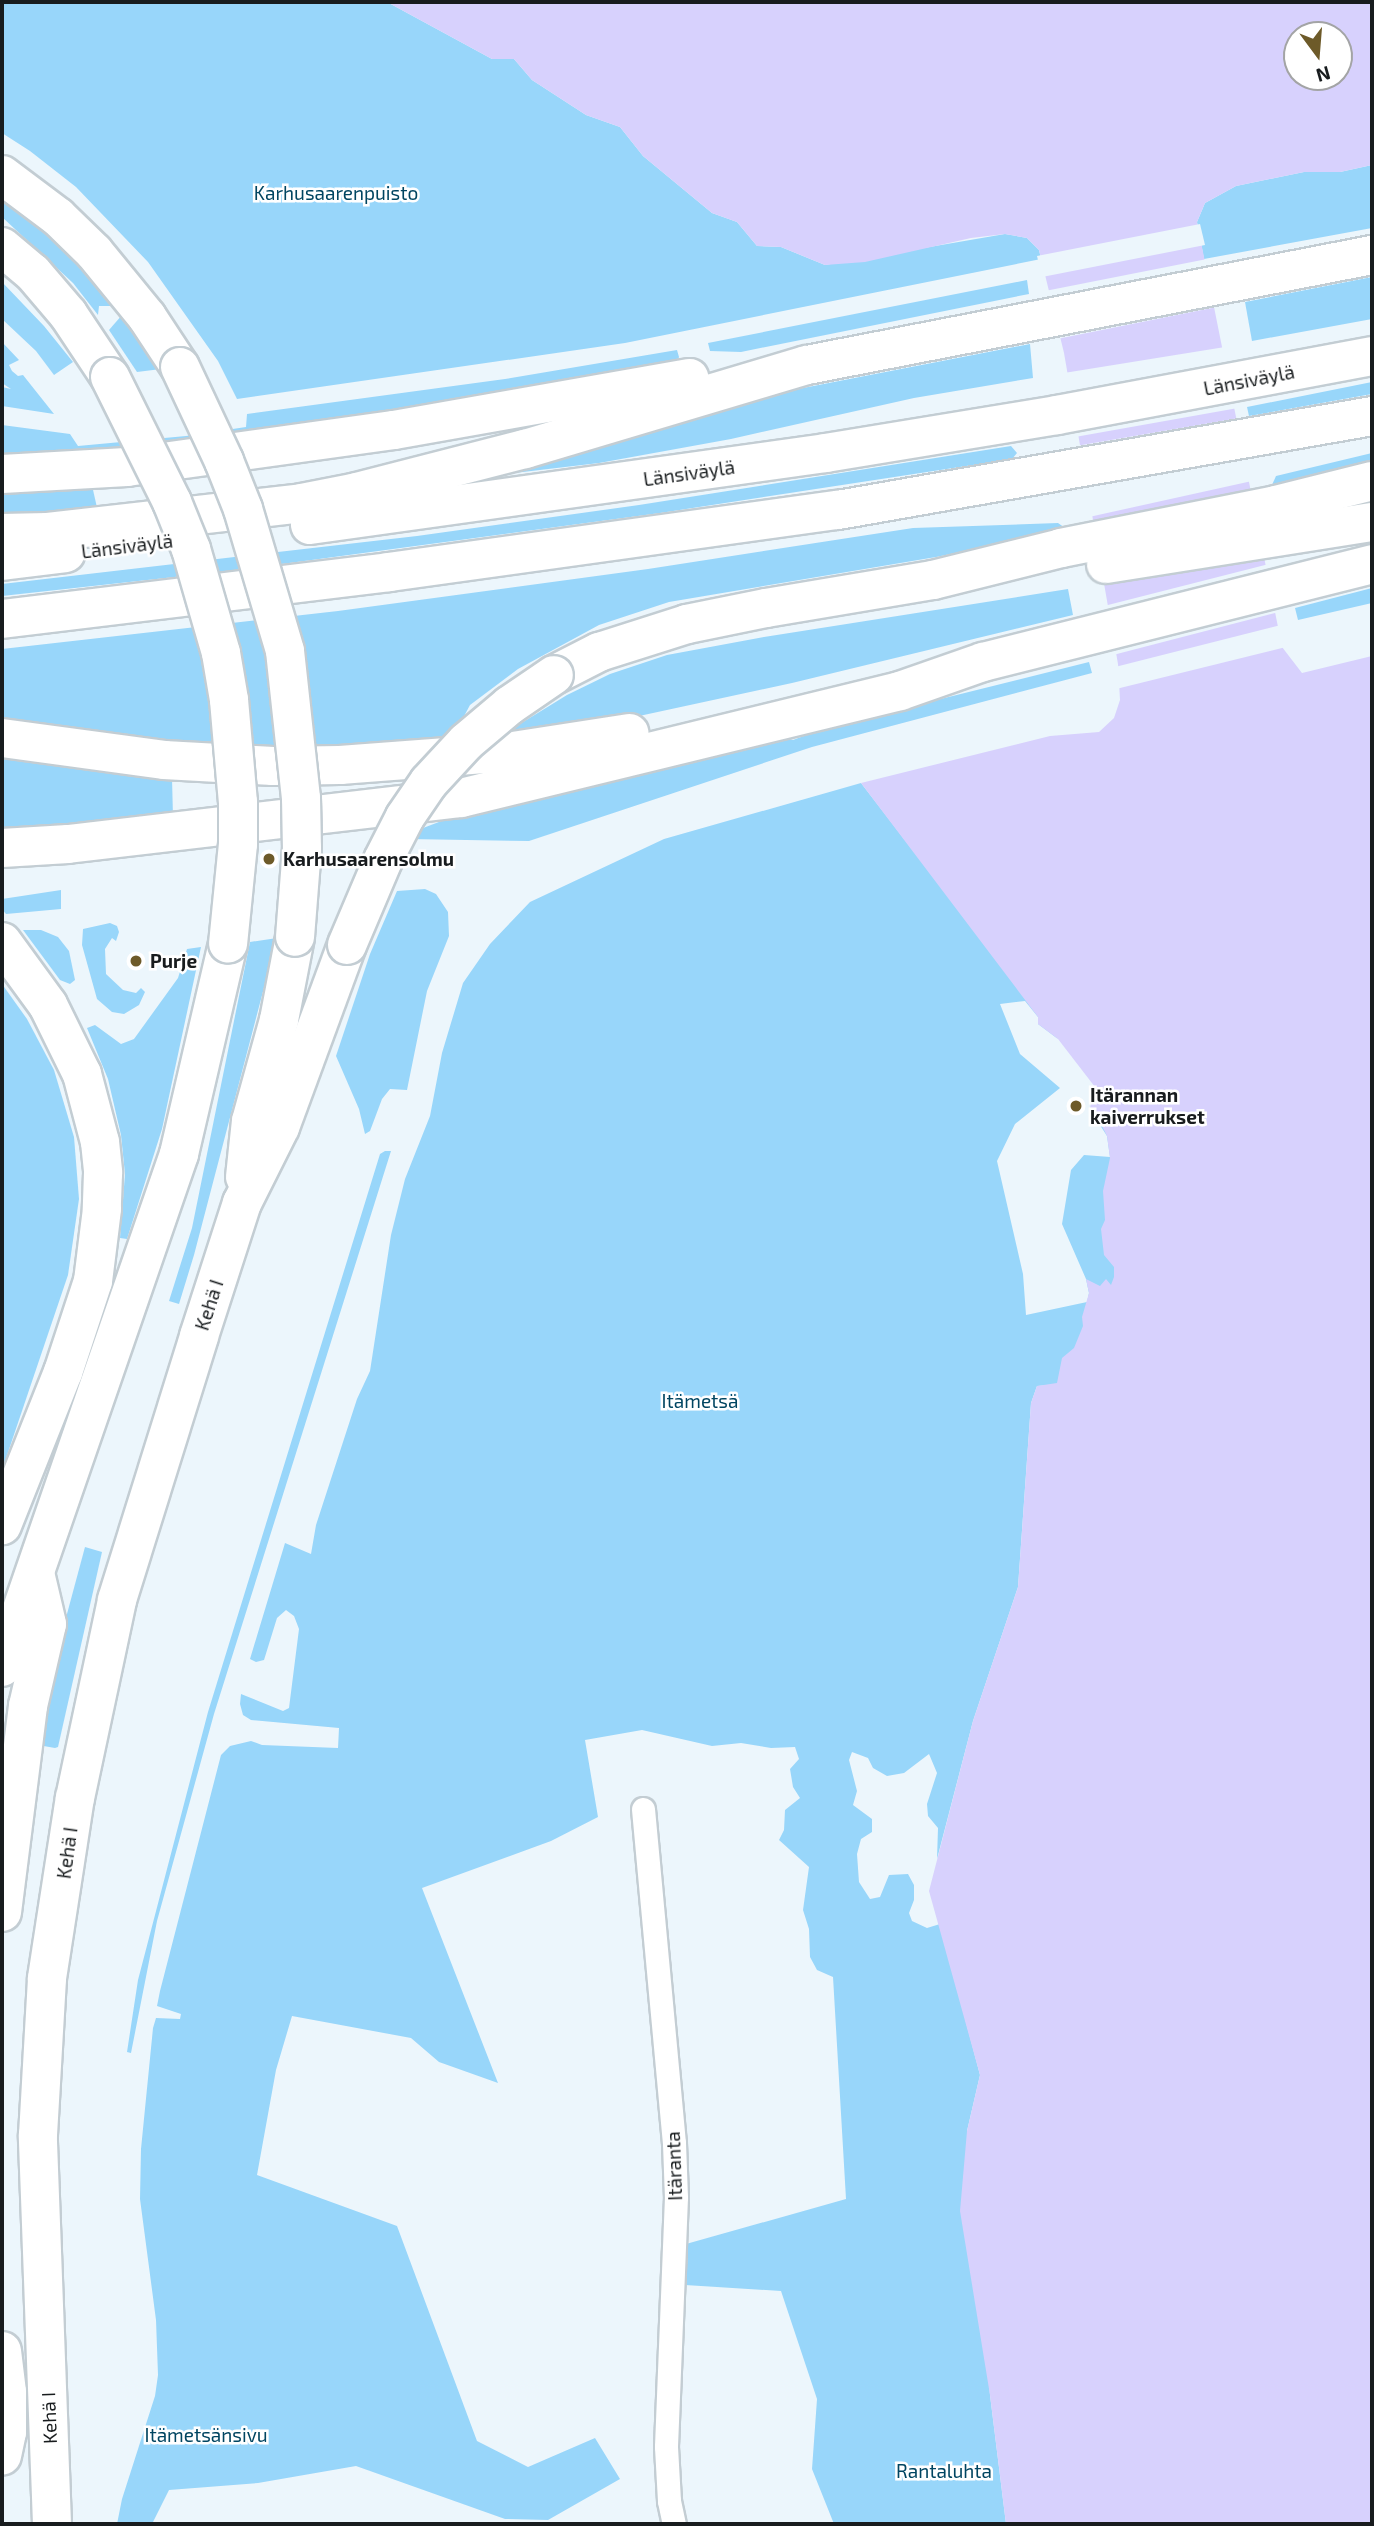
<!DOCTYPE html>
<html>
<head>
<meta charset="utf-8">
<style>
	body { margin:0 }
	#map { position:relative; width:1374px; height:2526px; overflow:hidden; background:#ecf6fc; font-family:"Exo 2",sans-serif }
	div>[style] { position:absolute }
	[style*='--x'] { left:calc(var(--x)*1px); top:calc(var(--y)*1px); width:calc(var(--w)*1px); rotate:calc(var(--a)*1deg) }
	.green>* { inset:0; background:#98d6fa }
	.water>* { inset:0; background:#d7d1fd }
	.pier>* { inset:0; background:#ecf6fc }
	.roads { filter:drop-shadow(2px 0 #c3cdd3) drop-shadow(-2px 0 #c3cdd3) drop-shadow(0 2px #c3cdd3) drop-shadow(0 -2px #c3cdd3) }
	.street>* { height:23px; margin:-11.5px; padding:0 11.5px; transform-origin:11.5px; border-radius:11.5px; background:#fff }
	.highway>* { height:38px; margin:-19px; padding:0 19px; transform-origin:19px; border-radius:19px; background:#fff }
	.bridges { filter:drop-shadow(2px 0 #c3cdd3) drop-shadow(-2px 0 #c3cdd3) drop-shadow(0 2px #c3cdd3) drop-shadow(0 -2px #c3cdd3) }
	.highway-bridge>* { height:38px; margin:-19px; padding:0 19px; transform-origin:19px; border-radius:19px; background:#fff }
	.dots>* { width:19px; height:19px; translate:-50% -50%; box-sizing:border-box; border:4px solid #fff; border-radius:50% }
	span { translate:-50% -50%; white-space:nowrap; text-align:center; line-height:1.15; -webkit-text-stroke:5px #fff; paint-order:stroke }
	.park-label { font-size:19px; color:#004561 }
	.street-label { font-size:19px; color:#181c1e }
	.poi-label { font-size:19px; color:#181c1e; font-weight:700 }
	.left { translate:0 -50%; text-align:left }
	.frame { position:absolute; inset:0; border:4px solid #181c1e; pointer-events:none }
	.north { position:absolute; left:1283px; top:21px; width:70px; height:70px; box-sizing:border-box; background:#fff; border:2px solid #a3a4a5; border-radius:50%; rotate:164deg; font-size:19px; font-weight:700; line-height:28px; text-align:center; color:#181c1e }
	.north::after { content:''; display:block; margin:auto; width:24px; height:32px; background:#6d5a29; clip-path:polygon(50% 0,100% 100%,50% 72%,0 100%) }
</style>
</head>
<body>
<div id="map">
	<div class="green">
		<i style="clip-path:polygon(2px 2px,387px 2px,492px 59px,514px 59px,532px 80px,586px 115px,620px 127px,643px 156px,712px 213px,737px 222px,757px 246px,781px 247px,825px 265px,1005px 234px,1027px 238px,1039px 250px,1041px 259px,625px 343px,237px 399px,218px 361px,148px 262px,76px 187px,30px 151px,2px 133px)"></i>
		<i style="clip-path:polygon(1372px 165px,1372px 228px,1204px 259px,1197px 222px,1205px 203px,1236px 186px,1304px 172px,1340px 172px)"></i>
		<i style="clip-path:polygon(2px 197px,59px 244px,113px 302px,110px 306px,99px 306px,98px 315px,73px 283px,2px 217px)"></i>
		<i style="clip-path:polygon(1372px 277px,1372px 319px,1252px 341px,1245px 302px)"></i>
		<i style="clip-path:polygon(1027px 280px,1029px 294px,741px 352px,710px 351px,708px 343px)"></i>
		<i style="clip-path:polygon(2px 282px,44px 326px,73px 362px,54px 375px,36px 351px,2px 319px)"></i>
		<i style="clip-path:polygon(122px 315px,161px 369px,137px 372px,109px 330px)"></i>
		<i style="clip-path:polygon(2px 342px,19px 360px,9px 365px,12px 371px,18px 376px,23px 375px,54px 414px,2px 406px,2px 387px,11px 389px,2px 383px)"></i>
		<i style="clip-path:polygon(1030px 344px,1033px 378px,914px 398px,731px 439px,599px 463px,481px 477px,762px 396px)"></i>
		<i style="clip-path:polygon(677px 350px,679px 357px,676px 366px,528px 394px,186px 442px,2px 455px,2px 425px,70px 434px,78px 446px,186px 436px,246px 427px,247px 414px,505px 379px)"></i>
		<i style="clip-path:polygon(1372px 382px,1372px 394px,1249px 416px,1247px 407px)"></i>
		<i style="clip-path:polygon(1011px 446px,1017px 453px,1012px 459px,660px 513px,238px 570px,2px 596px,2px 584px,417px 536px,639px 505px)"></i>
		<i style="clip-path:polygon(1372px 453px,1372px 464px,1272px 485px,1276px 476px)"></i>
		<i style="clip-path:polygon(91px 481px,98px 512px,2px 520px,2px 488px)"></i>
		<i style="clip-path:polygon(1058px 523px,1068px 530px,936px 557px,669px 602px,599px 625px,518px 669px,470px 705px,462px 720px,492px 733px,515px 727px,567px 695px,610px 674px,667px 655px,764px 637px,1068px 589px,1073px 615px,792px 683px,616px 721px,422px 745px,203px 748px,2px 724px,2px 649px,338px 611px,648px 569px,913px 528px)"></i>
		<i style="clip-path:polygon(1372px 588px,1372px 603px,1298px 620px,1295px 608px)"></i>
		<i style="clip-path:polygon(1089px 662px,1092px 673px,812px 747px,529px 841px,408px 839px,410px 833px,452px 817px,786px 738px,793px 740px,828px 727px)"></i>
		<i style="clip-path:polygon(2px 754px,172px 778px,173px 817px,2px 833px)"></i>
		<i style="clip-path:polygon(861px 783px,1058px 1039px,1038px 1024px,1038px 1017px,1025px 1001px,1000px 1004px,1020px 1054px,1060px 1088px,1015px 1124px,997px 1161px,1023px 1274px,1026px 1315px,1087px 1302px,1089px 1293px,1086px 1279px,1062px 1224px,1071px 1170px,1084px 1155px,1110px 1157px,1107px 1136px,1098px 1122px,1168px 1103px,1092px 1382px,1037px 1386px,1031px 1403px,1018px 1587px,973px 1721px,937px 1859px,938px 1828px,928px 1816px,927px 1804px,937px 1773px,929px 1754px,904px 1773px,887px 1776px,873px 1768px,868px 1758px,852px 1752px,849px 1760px,857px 1791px,853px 1805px,872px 1819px,872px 1832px,861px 1839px,857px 1854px,859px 1882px,870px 1899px,880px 1897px,889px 1875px,908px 1874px,914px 1885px,914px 1900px,909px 1913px,912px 1921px,927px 1928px,940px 1924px,980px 2075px,967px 2131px,990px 2395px,1006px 2524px,834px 2524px,812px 2469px,817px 2399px,781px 2291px,685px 2285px,686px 2244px,846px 2199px,833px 1977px,817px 1970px,810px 1957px,809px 1929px,803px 1910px,809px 1867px,779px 1840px,784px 1830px,785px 1810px,800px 1798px,793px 1787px,790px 1769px,799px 1759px,795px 1747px,771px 1748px,741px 1743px,712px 1746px,642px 1730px,585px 1740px,598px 1817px,551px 1841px,422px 1888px,498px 2083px,439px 2062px,411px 2038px,292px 2016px,276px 2070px,257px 2175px,397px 2226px,477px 2441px,528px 2467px,595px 2438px,620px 2479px,548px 2520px,505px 2519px,356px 2466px,258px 2483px,169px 2490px,152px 2524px,117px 2524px,122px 2499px,155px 2396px,158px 2375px,156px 2320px,140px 2199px,141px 2149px,153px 2028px,156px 2018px,180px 2019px,181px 2014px,157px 2006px,160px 1991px,221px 1755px,230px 1746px,251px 1741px,262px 1745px,338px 1748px,339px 1728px,251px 1720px,243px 1715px,240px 1704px,241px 1694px,283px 1711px,289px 1708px,299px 1629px,294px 1616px,286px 1610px,277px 1618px,264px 1660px,256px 1662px,250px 1659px,285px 1543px,311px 1554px,316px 1525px,357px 1399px,370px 1371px,391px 1235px,405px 1179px,430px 1116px,442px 1053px,463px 983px,490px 944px,530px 902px,664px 839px)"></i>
		<i style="clip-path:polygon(425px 889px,436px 894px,448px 912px,449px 936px,427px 991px,407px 1090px,390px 1089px,382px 1099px,370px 1131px,365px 1134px,359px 1109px,336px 1056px,370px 954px,397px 891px)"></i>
		<i style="clip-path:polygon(61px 890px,61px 909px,6px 914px,2px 909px,2px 899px)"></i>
		<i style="clip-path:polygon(110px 923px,117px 926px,119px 932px,116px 941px,112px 938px,105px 949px,106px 974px,123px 990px,136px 993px,141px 988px,145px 992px,139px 1005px,124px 1014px,112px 1012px,97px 999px,82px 945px,83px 929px)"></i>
		<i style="clip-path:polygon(23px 930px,41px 930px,58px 937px,69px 951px,75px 980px,70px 984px,60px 980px)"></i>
		<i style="clip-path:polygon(277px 938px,194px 1255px,179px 1304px,169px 1301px,192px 1228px,250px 942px)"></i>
		<i style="clip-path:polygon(201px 947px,162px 1129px,127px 1239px,120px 1238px,125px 1174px,121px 1135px,108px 1079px,87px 1028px,95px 1025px,121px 1044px,134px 1039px,178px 978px,187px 949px)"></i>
		<i style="clip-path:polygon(2px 984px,27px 1019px,54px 1070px,74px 1137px,79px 1199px,68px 1275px,2px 1470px)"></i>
		<i style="clip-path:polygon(385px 1151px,391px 1151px,214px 1714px,157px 1921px,131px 2053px,127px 2052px,138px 1980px,208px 1712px,380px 1154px)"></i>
		<i style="clip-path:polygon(85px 1547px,102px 1552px,58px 1747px,55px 1748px,38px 1745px,46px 1692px)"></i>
	</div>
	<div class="water">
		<i style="clip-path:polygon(evenodd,387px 2px,1372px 2px,1372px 165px,1340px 172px,1304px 172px,1236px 186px,1205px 203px,1197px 222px,1282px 647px,1302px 673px,1372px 656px,1372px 2524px,1006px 2524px,990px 2395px,960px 2211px,967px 2131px,980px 2075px,929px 1891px,973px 1721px,1018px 1587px,1031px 1403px,1037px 1386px,1057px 1383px,1062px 1358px,1074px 1348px,1083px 1326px,1082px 1317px,1089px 1293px,1086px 1279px,1100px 1286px,1106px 1279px,1111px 1285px,1114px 1277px,1114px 1267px,1104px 1255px,1101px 1229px,1105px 1220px,1103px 1191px,1110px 1158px,1107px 1136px,1094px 1110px,1090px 1108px,1092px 1099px,1098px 1093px,1095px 1087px,1058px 1039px,1038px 1024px,1038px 1017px,861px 783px,1050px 736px,1099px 732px,1114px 718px,1120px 700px,1118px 664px,1064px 353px,1039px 250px,1027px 238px,1005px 234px,971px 238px,865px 262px,825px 265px,781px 247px,757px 246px,737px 222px,712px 213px,643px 156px,620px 127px,586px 115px,532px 80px,514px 59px,492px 59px,387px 2px,1297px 35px,1339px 35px,1339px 77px,1297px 77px,1297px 35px)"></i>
	</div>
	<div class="pier">
		<i style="clip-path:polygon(1200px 224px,1205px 245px,1042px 277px,1037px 256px)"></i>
		<i style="clip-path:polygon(1207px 259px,1217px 307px,1057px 339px,1045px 291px)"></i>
		<i style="clip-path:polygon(1225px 347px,1238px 408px,1075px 437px,1064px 373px)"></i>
		<i style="clip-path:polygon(1239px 418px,1252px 481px,1089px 517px,1076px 446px)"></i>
		<i style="clip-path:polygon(1269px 564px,1279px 612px,1113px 655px,1104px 606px)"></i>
		<i style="clip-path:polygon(1281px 625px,1286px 647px,1116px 689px,1115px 667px)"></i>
	</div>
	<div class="roads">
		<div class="street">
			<i style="--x:643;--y:1809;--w:335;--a:84.7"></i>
			<i style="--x:674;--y:2143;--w:54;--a:87.9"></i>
			<i style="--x:676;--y:2197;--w:250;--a:92.3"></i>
			<i style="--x:666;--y:2447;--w:54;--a:86.8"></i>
			<i style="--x:669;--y:2501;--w:24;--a:78"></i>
		</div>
		<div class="highway">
			<i style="--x:2;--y:175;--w:70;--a:36.9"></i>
			<i style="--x:58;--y:217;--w:50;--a:44.2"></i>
			<i style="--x:94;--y:252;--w:84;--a:50.8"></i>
			<i style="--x:147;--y:317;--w:60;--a:56.6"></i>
			<i style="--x:2;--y:247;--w:40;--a:40"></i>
			<i style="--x:33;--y:273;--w:54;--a:49.5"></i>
			<i style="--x:68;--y:314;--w:76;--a:56.3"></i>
			<i style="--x:2;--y:474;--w:125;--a:-3.2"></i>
			<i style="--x:127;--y:467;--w:270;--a:-7.9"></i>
			<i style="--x:394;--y:430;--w:300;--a:-10"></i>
			<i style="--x:310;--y:525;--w:521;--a:-7.94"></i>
			<i style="--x:826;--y:453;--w:234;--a:-9.3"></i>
			<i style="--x:1057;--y:415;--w:320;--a:-10.6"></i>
			<i style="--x:2;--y:533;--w:46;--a:-1.2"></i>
			<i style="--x:48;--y:532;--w:256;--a:-6.5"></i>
			<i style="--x:302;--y:503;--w:56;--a:-11.3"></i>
			<i style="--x:357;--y:492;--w:173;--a:-14.4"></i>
			<i style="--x:525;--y:449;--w:294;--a:-16.6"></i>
			<i style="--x:807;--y:365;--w:576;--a:-11.02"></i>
			<i style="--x:2;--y:561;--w:64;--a:-7.1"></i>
			<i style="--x:1106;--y:564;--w:269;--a:-9"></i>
			<i style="--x:2;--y:619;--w:390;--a:-6.9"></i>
			<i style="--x:389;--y:572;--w:453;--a:-7.9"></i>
			<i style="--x:838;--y:510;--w:542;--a:-9.98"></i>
			<i style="--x:554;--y:675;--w:51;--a:-27.1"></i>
			<i style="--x:599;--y:652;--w:92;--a:-17.7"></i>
			<i style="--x:687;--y:624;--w:81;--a:-11.4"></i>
			<i style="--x:766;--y:608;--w:169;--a:-9.5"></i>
			<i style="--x:933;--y:580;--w:132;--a:-14"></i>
			<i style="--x:1061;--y:548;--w:219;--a:-11.3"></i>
			<i style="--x:1276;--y:505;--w:99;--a:-14"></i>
			<i style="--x:2;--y:738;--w:163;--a:7.7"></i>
			<i style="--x:164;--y:760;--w:109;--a:3.2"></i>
			<i style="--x:273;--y:766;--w:67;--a:-0.9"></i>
			<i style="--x:340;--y:765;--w:160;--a:-4.3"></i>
			<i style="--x:500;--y:753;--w:131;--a:-8.8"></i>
			<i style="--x:2;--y:848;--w:66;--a:-3.5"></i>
			<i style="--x:68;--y:844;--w:396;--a:-6.7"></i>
			<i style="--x:461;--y:798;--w:452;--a:-13.7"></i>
			<i style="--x:900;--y:691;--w:88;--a:-19.3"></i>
			<i style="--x:983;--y:662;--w:401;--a:-14.1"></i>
			<i style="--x:2;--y:942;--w:78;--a:53.9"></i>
			<i style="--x:48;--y:1005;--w:77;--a:63.8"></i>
			<i style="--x:82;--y:1074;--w:70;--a:75.2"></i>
			<i style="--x:100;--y:1142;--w:31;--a:84"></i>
			<i style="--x:103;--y:1173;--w:36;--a:92"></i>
			<i style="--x:102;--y:1209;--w:73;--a:97.1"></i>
			<i style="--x:93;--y:1281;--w:96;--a:108.2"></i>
			<i style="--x:63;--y:1372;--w:165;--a:111.7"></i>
			<i style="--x:245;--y:1177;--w:56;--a:-83.9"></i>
			<i style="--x:251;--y:1121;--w:105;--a:-74.5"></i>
			<i style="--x:279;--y:1020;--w:85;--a:-79.1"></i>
			<i style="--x:2;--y:1667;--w:543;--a:-70.96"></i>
			<i style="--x:179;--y:1154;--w:216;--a:-76.9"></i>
			<i style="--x:2;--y:1912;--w:208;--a:-82.8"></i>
			<i style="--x:28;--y:1706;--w:84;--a:-77"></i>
			<i style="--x:47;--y:1624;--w:52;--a:-103.2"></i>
			<i style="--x:2;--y:2351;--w:41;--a:83"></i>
			<i style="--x:7;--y:2392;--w:40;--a:90"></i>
			<i style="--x:7;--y:2432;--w:24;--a:102"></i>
			<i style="--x:52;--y:2524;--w:389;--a:-92.1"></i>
			<i style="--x:38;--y:2135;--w:157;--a:-86.7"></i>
			<i style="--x:47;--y:1978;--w:182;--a:-81.2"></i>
			<i style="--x:75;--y:1798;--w:202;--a:-78"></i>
			<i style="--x:117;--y:1600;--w:276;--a:-72.7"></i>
			<i style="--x:199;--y:1336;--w:140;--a:-72.1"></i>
			<i style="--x:242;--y:1203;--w:85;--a:-63.4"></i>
			<i style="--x:280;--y:1127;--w:194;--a:-69.8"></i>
		</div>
	</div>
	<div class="bridges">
		<div class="highway-bridge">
			<i style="--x:180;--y:367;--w:104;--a:64.9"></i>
			<i style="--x:224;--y:461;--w:52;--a:68.4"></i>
			<i style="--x:243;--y:509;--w:148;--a:73.5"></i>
			<i style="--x:285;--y:651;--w:148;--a:83.8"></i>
			<i style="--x:301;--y:798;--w:50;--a:88.9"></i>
			<i style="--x:302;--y:848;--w:89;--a:94.5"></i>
			<i style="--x:110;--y:377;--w:140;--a:63.6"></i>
			<i style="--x:172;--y:502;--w:51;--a:68"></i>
			<i style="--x:191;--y:549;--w:108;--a:73.9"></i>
			<i style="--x:221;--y:653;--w:48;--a:80.3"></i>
			<i style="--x:229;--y:700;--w:102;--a:85"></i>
			<i style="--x:238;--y:802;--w:42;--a:90"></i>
			<i style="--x:238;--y:844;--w:100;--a:95.7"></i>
			<i style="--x:347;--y:945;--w:92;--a:-67"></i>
			<i style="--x:383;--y:860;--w:48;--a:-62.9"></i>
			<i style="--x:405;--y:817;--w:42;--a:-55.6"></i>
			<i style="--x:429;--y:782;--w:54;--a:-47.2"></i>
			<i style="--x:466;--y:742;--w:57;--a:-40.1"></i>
			<i style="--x:510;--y:705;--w:53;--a:-34.3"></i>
		</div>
	</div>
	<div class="dots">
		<i style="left:269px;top:859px;background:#6d5a29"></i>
		<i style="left:136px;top:961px;background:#6d5a29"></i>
		<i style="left:1076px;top:1106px;background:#6d5a29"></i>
	</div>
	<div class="park-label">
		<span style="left:336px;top:193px">Karhusaarenpuisto</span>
		<span style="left:700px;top:1401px">Itämetsä</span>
		<span style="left:206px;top:2435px">Itämetsänsivu</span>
		<span style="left:944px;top:2471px">Rantaluhta</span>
	</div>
	<div class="street-label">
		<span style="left:1249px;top:380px;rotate:-11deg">Länsiväylä</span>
		<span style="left:689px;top:473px;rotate:-8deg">Länsiväylä</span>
		<span style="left:127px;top:546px;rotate:-7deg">Länsiväylä</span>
		<span style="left:209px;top:1305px;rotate:-72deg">Kehä I</span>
		<span style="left:67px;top:1853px;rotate:-82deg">Kehä I</span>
		<span style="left:674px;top:2166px;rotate:-92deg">Itäranta</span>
		<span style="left:49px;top:2418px;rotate:-92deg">Kehä I</span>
	</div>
	<div class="poi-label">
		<span class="left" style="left:283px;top:859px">Karhusaarensolmu</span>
		<span class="left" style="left:150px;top:961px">Purje</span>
		<span class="left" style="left:1090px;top:1106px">Itärannan<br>kaiverrukset</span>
	</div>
	<div class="frame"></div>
	<div class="north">N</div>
</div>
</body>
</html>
